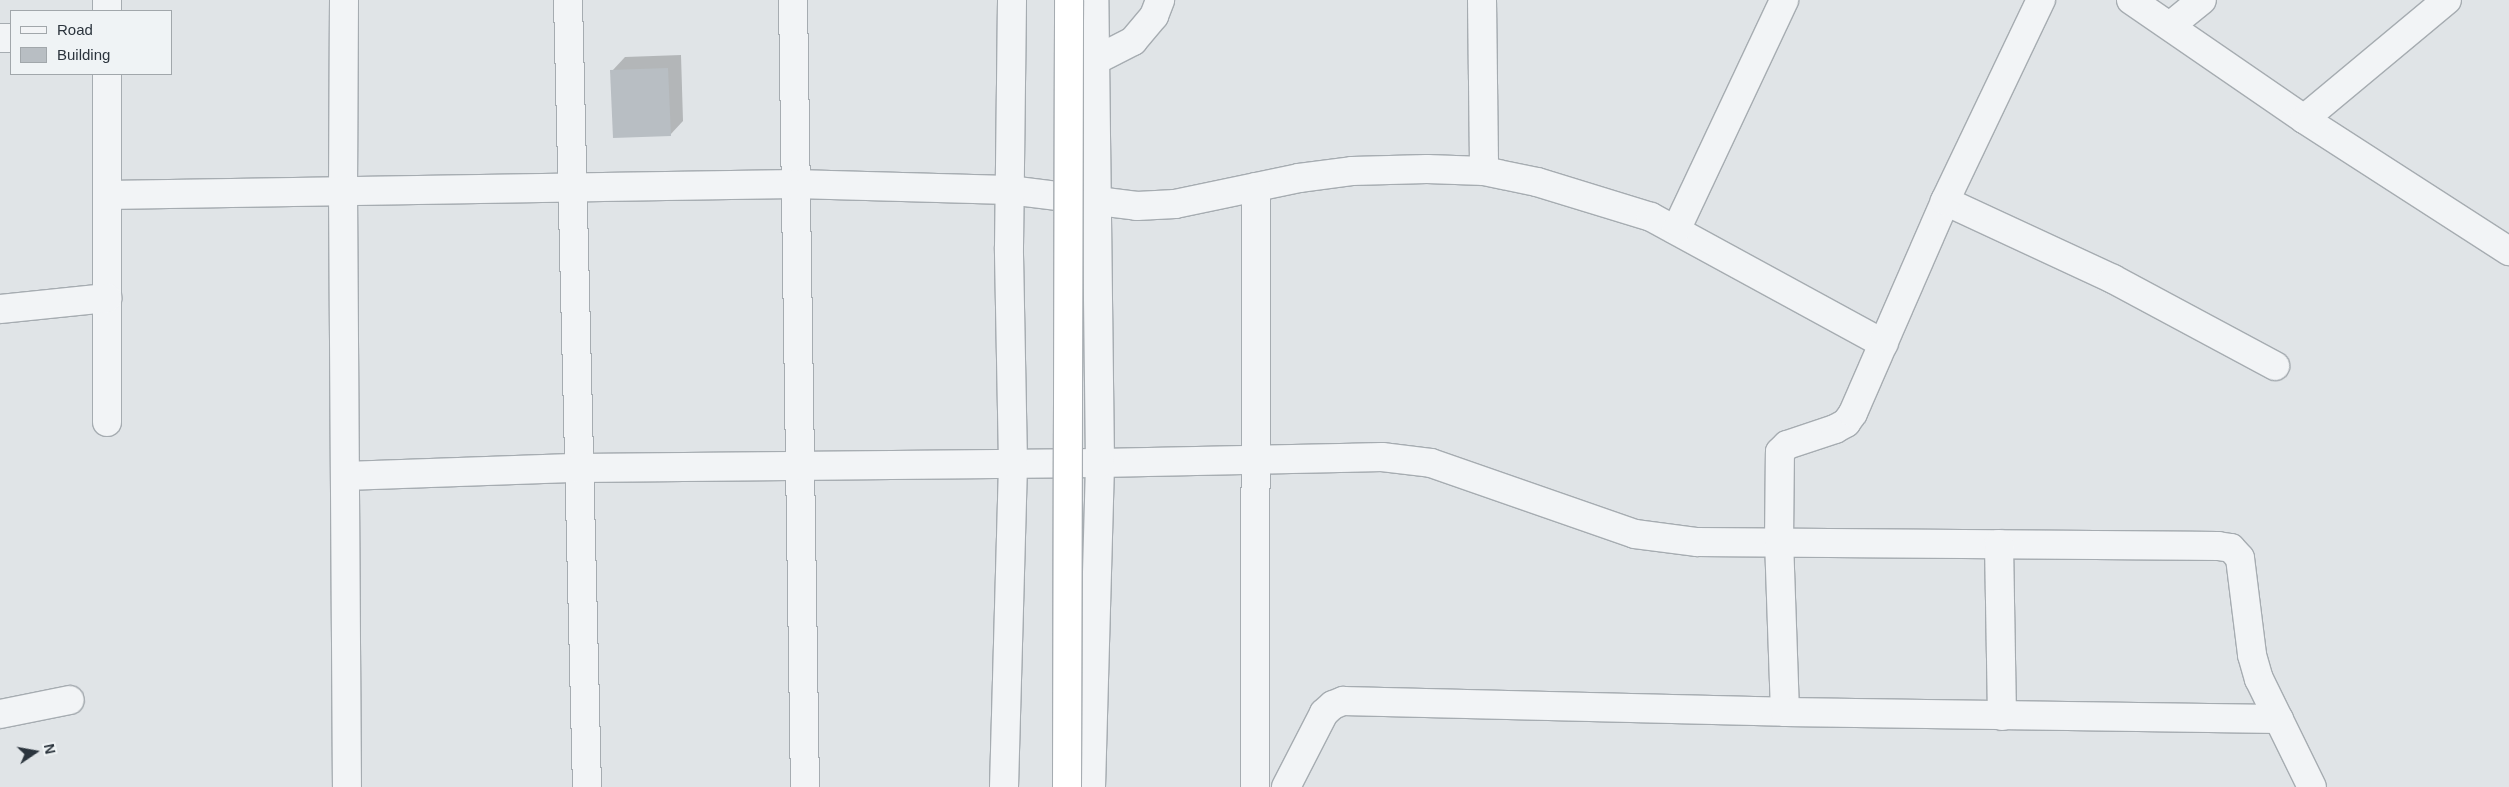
<!DOCTYPE html>
<html>
<head>
<meta charset="utf-8">
<style>
	body { margin:0 }
	#map { position:relative; width:2509px; height:787px; overflow:hidden; background:#e0e4e7; font-family:Helvetica,sans-serif }
	div>[style] { position:absolute }
	[style*='--x'] { left:calc(var(--x)*1px); top:calc(var(--y)*1px); width:calc(var(--w)*1px); rotate:calc(var(--a)*1deg) }
	.shadow>* { inset:0; background:#0003 }
	.building>* { inset:0; background:#b8bec3 }
	.roads { filter:drop-shadow(1px 0 #a6acb1) drop-shadow(-1px 0 #a6acb1) drop-shadow(0 1px #a6acb1) drop-shadow(0 -1px #a6acb1) }
	.street>* { height:28px; margin:-14px; padding:0 14px; transform-origin:14px; border-radius:14px; background:#f2f4f6 }
	.bridges { filter:drop-shadow(1px 0 #a6acb1) drop-shadow(-1px 0 #a6acb1) drop-shadow(0 1px #a6acb1) drop-shadow(0 -1px #a6acb1) }
	.secondary-bridge>* { height:28px; margin:-14px; padding:0 14px; transform-origin:14px; border-radius:14px; background:#fff }
	span { translate:-50% -50%; white-space:nowrap; text-align:center; line-height:1.15; -webkit-text-stroke:4.5px #eff3f5; paint-order:stroke }
	.legend { position:absolute; left:10px; top:10px; width:162px; height:65px; box-sizing:border-box; background:#eff3f5; border:1px solid #a1a7ab; margin:0; padding:6px 9px; list-style:none; font-size:15px; color:#2b343d }
	.legend li { display:flex; align-items:center; gap:10px; height:25px }
	.legend b { width:25px; border:1px solid #a1a7ab }
	.north { position:absolute; left:10px; top:727px; width:50px; height:50px; -webkit-text-stroke:4px #eff3f5; paint-order:stroke; rotate:78deg; font-size:14px; font-weight:700; line-height:20px; text-align:center; color:#2b343d }
	.north::after { content:''; display:block; margin:auto; width:18px; height:22px; background:#2b343d; clip-path:polygon(50% 0,100% 100%,50% 72%,0 100%) }
</style>
</head>
<body>
<div id="map">
	<div class="shadow">
		<i style="clip-path:polygon(681px 55px,683px 121px,670px 135px,612px 71px,625px 57px)"></i>
	</div>
	<div class="building">
		<i style="clip-path:polygon(668px 68px,671px 136px,613px 138px,610px 70px)"></i>
	</div>
	<div class="roads">
		<div class="street">
			<i style="--x:344;--y:0;--w:190;--a:90.3"></i>
			<i style="--x:343;--y:190;--w:597;--a:89.62"></i>
			<i style="--x:568;--y:0;--w:787;--a:88.62"></i>
			<i style="--x:793;--y:0;--w:787;--a:89.13"></i>
			<i style="--x:1482;--y:0;--w:171;--a:89.3"></i>
			<i style="--x:2131;--y:0;--w:210;--a:34.5"></i>
			<i style="--x:2304;--y:119;--w:244;--a:32.8"></i>
			<i style="--x:107;--y:11;--w:11;--a:-90"></i>
			<i style="--x:2170;--y:26;--w:41;--a:-39.1"></i>
			<i style="--x:0;--y:38;--w:11;--a:0"></i>
			<i style="--x:1094;--y:61;--w:44;--a:-27.1"></i>
			<i style="--x:1133;--y:41;--w:33;--a:-50"></i>
			<i style="--x:1154;--y:16;--w:17;--a:-69"></i>
			<i style="--x:107;--y:74;--w:348;--a:90"></i>
			<i style="--x:2304;--y:119;--w:186;--a:-39.8"></i>
			<i style="--x:107;--y:195;--w:688;--a:-0.92"></i>
			<i style="--x:795;--y:184;--w:214;--a:1.6"></i>
			<i style="--x:1009;--y:190;--w:129;--a:7.1"></i>
			<i style="--x:1137;--y:206;--w:38;--a:-3"></i>
			<i style="--x:1175;--y:204;--w:127;--a:-11.8"></i>
			<i style="--x:1299;--y:178;--w:53;--a:-7.5"></i>
			<i style="--x:1352;--y:171;--w:75;--a:-1.5"></i>
			<i style="--x:1427;--y:169;--w:57;--a:2"></i>
			<i style="--x:1484;--y:171;--w:54;--a:11.7"></i>
			<i style="--x:1537;--y:182;--w:119;--a:17.1"></i>
			<i style="--x:1651;--y:217;--w:265;--a:28.6"></i>
			<i style="--x:1945;--y:201;--w:185;--a:24.9"></i>
			<i style="--x:2113;--y:279;--w:184;--a:28.2"></i>
			<i style="--x:1676;--y:230;--w:254;--a:-64.8"></i>
			<i style="--x:0;--y:309;--w:108;--a:-5.9"></i>
			<i style="--x:345;--y:476;--w:234;--a:-2"></i>
			<i style="--x:579;--y:468;--w:521;--a:-0.55"></i>
			<i style="--x:1100;--y:463;--w:282;--a:-1.2"></i>
			<i style="--x:1382;--y:457;--w:49;--a:7"></i>
			<i style="--x:1431;--y:463;--w:216;--a:19.2"></i>
			<i style="--x:1635;--y:534;--w:63;--a:7.4"></i>
			<i style="--x:1697;--y:542;--w:521;--a:0.44"></i>
			<i style="--x:2218;--y:546;--w:13;--a:9"></i>
			<i style="--x:2231;--y:548;--w:13;--a:48"></i>
			<i style="--x:2240;--y:558;--w:98;--a:82.9"></i>
			<i style="--x:2252;--y:655;--w:25;--a:74"></i>
			<i style="--x:2259;--y:679;--w:120;--a:63.9"></i>
			<i style="--x:1999;--y:544;--w:172;--a:89"></i>
			<i style="--x:1785;--y:712;--w:170;--a:-92"></i>
			<i style="--x:1779;--y:542;--w:90;--a:-89.4"></i>
			<i style="--x:1780;--y:452;--w:10;--a:-45"></i>
			<i style="--x:1787;--y:445;--w:51;--a:-18.4"></i>
			<i style="--x:1835;--y:429;--w:13;--a:-29"></i>
			<i style="--x:1846;--y:423;--w:12;--a:-55"></i>
			<i style="--x:1853;--y:413;--w:231;--a:-66.5"></i>
			<i style="--x:1945;--y:201;--w:223;--a:-64.5"></i>
			<i style="--x:0;--y:714;--w:71;--a:-11.3"></i>
			<i style="--x:1004;--y:787;--w:324;--a:-88.4"></i>
			<i style="--x:1013;--y:463;--w:216;--a:-91.1"></i>
			<i style="--x:1009;--y:247;--w:247;--a:-89.3"></i>
			<i style="--x:1091;--y:787;--w:324;--a:-88.4"></i>
			<i style="--x:1100;--y:463;--w:463;--a:-90.7"></i>
			<i style="--x:1255;--y:787;--w:600;--a:-89.9"></i>
			<i style="--x:1286;--y:787;--w:83;--a:-62.8"></i>
			<i style="--x:1324;--y:713;--w:12;--a:-42"></i>
			<i style="--x:1333;--y:705;--w:11;--a:-22"></i>
			<i style="--x:1343;--y:701;--w:442;--a:1.4"></i>
			<i style="--x:1785;--y:712;--w:494;--a:0.8"></i>
		</div>
	</div>
	<div class="bridges">
		<div class="secondary-bridge">
			<i style="--x:1067;--y:787;--w:787;--a:-89.85"></i>
		</div>
	</div>
	<ul class="legend">
	<li><b style="height:6px;background:#f2f4f6"></b>Road</li>
	<li><b style="height:14px;background:#b8bec3"></b>Building</li>
	</ul>
	<div class="north">N</div>
</div>
</body>
</html>
